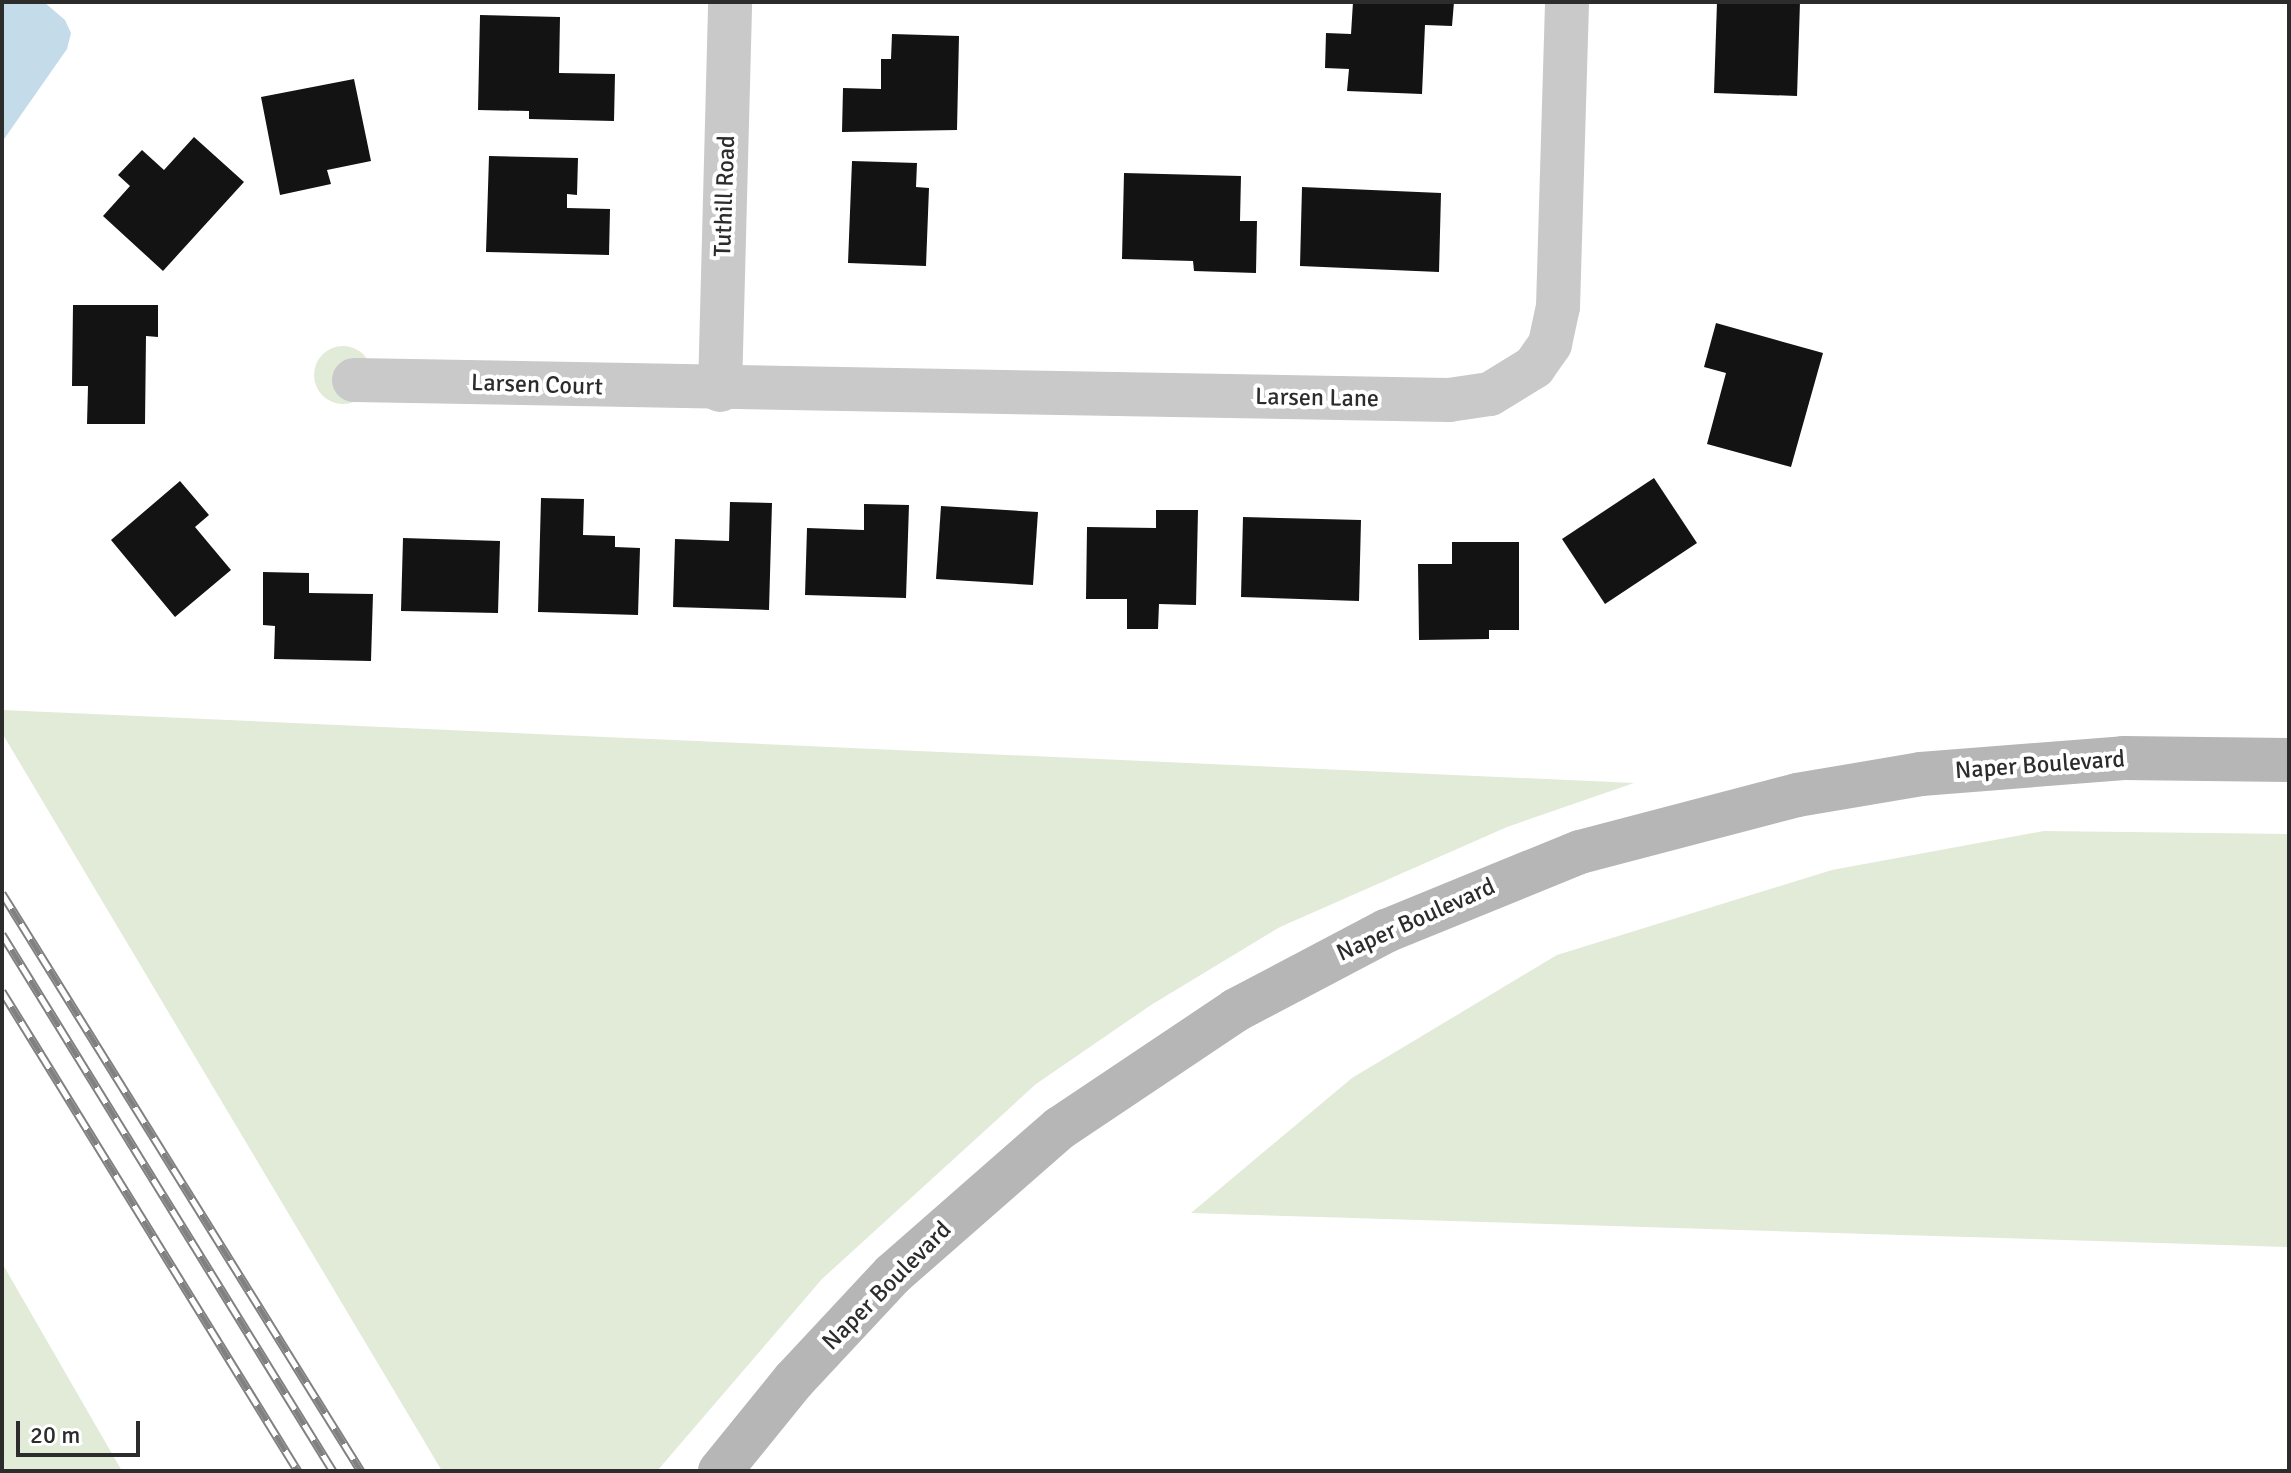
<!DOCTYPE html>
<html>
<head>
<meta charset="utf-8">
<style>
	body { margin:0 }
	#map { position:relative; width:2291px; height:1473px; overflow:hidden; background:#fff; font-family:Signika,sans-serif }
	div>[style] { position:absolute }
	[style*='--x'] { left:calc(var(--x)*1px); top:calc(var(--y)*1px); width:calc(var(--w)*1px); rotate:calc(var(--a)*1deg) }
	.green>* { inset:0; background:#e2ead8 }
	.round { border-radius:50% }
	.water>* { inset:0; background:#c4dcea }
	.building>* { inset:0; background:#131313 }
	.street>* { height:44px; margin:-22px; padding:0 22px; transform-origin:22px; border-radius:22px; background:#c9c9c9 }
	.secondary>* { height:44px; margin:-22px; padding:0 22px; transform-origin:22px; border-radius:22px; background:#b6b6b6 }
	.rail>* { height:9px; margin-top:-4.5px; transform-origin:0; background:repeating-linear-gradient(90deg,#fff 0 18px,#818181 0 36px); box-sizing:border-box; border-block:2px solid #818181 }
	span { translate:-50% -50%; white-space:nowrap; text-align:center; line-height:1.15; -webkit-text-stroke:8px #fff; paint-order:stroke }
	.street-label { font-size:24px; color:#2c2c2c }
	.frame { position:absolute; inset:0; border:4px solid #2c2c2c; pointer-events:none }
	.scale { position:absolute; left:16px; top:1421px; width:124px; height:36px; box-sizing:border-box; border:4px solid #2c2c2c; border-top:0; padding-left:10px; font-size:24px; line-height:28px; white-space:nowrap; color:#2c2c2c; -webkit-text-stroke:6px #fff; paint-order:stroke }
</style>
</head>
<body>
<div id="map">
	<div class="green">
		<i class="round" style="left:314px;top:346px;width:58px;height:58px"></i>
		<i style="clip-path:polygon(2px 710px,1634px 783px,1507px 827px,1280px 927px,1151px 1005px,1036px 1084px,822px 1279px,657px 1471px,442px 1471px,2px 733px)"></i>
		<i style="clip-path:polygon(2044px 831px,2289px 834px,2289px 1247px,1191px 1213px,1352px 1078px,1557px 955px,1832px 870px)"></i>
		<i style="clip-path:polygon(2px 1263px,122px 1471px,2px 1471px)"></i>
	</div>
	<div class="water">
		<i style="clip-path:polygon(2px 2px,44px 2px,65px 20px,71px 33px,67px 49px,2px 142px)"></i>
	</div>
	<div class="building">
		<i style="clip-path:polygon(1353px 2px,1454px 2px,1452px 26px,1425px 25px,1422px 94px,1347px 91px,1349px 69px,1325px 68px,1326px 33px,1351px 34px)"></i>
		<i style="clip-path:polygon(1717px 2px,1800px 2px,1797px 96px,1714px 93px)"></i>
		<i style="clip-path:polygon(480px 15px,560px 17px,559px 73px,615px 74px,614px 121px,529px 119px,529px 111px,478px 110px)"></i>
		<i style="clip-path:polygon(892px 34px,959px 36px,957px 130px,842px 132px,843px 88px,881px 89px,881px 59px,891px 59px)"></i>
		<i style="clip-path:polygon(354px 79px,371px 161px,327px 170px,331px 184px,280px 195px,261px 97px)"></i>
		<i style="clip-path:polygon(194px 137px,244px 182px,163px 271px,103px 216px,130px 186px,118px 175px,142px 150px,164px 170px)"></i>
		<i style="clip-path:polygon(489px 156px,578px 158px,577px 195px,567px 194px,567px 208px,610px 209px,609px 255px,486px 252px)"></i>
		<i style="clip-path:polygon(852px 161px,917px 163px,916px 187px,929px 188px,926px 266px,848px 263px)"></i>
		<i style="clip-path:polygon(1124px 173px,1241px 176px,1240px 221px,1257px 221px,1256px 273px,1194px 271px,1193px 261px,1122px 259px)"></i>
		<i style="clip-path:polygon(1302px 187px,1441px 193px,1439px 272px,1300px 266px)"></i>
		<i style="clip-path:polygon(73px 305px,158px 305px,158px 337px,146px 336px,145px 424px,87px 424px,88px 386px,72px 386px)"></i>
		<i style="clip-path:polygon(1716px 323px,1823px 353px,1791px 467px,1707px 444px,1726px 373px,1704px 367px)"></i>
		<i style="clip-path:polygon(1654px 478px,1697px 543px,1605px 604px,1562px 539px)"></i>
		<i style="clip-path:polygon(180px 481px,209px 515px,195px 527px,231px 570px,175px 617px,111px 540px)"></i>
		<i style="clip-path:polygon(541px 498px,584px 499px,583px 535px,615px 536px,615px 547px,640px 548px,638px 615px,538px 612px)"></i>
		<i style="clip-path:polygon(730px 502px,772px 503px,769px 610px,673px 607px,675px 539px,729px 541px)"></i>
		<i style="clip-path:polygon(864px 504px,909px 505px,906px 598px,805px 595px,807px 528px,864px 530px)"></i>
		<i style="clip-path:polygon(941px 506px,1038px 512px,1033px 585px,936px 579px)"></i>
		<i style="clip-path:polygon(1156px 510px,1198px 510px,1196px 605px,1159px 604px,1158px 629px,1127px 629px,1127px 599px,1086px 599px,1087px 527px,1156px 528px)"></i>
		<i style="clip-path:polygon(1243px 517px,1361px 520px,1359px 601px,1241px 597px)"></i>
		<i style="clip-path:polygon(403px 538px,500px 541px,498px 613px,401px 611px)"></i>
		<i style="clip-path:polygon(1452px 542px,1519px 542px,1519px 630px,1489px 630px,1489px 639px,1419px 640px,1418px 564px,1452px 564px)"></i>
		<i style="clip-path:polygon(263px 572px,309px 573px,309px 593px,373px 594px,371px 661px,274px 659px,275px 626px,263px 625px)"></i>
	</div>
	<div class="street">
		<i style="--x:354;--y:380;--w:1095;--a:1.05"></i>
		<i style="--x:1449;--y:400;--w:41;--a:-8.3"></i>
		<i style="--x:1490;--y:394;--w:52;--a:-31.5"></i>
		<i style="--x:1534;--y:367;--w:28;--a:-55"></i>
		<i style="--x:1550;--y:344;--w:38;--a:-78"></i>
		<i style="--x:1558;--y:307;--w:305;--a:-88.3"></i>
		<i style="--x:720;--y:390;--w:388;--a:-88.5"></i>
	</div>
	<div class="secondary">
		<i style="--x:720;--y:1471;--w:117;--a:-50.9"></i>
		<i style="--x:794;--y:1380;--w:145;--a:-47"></i>
		<i style="--x:893;--y:1274;--w:222;--a:-41.2"></i>
		<i style="--x:1060;--y:1128;--w:212;--a:-33.8"></i>
		<i style="--x:1236;--y:1010;--w:170;--a:-27.8"></i>
		<i style="--x:1386;--y:931;--w:209;--a:-22.2"></i>
		<i style="--x:1580;--y:852;--w:224;--a:-14.7"></i>
		<i style="--x:1797;--y:795;--w:126;--a:-9.6"></i>
		<i style="--x:1921;--y:774;--w:203;--a:-4.5"></i>
		<i style="--x:2123;--y:758;--w:166;--a:0.7"></i>
	</div>
	<div class="rail">
		<i style="--x:2;--y:893;--w:680;--a:58.16"></i>
		<i style="--x:2;--y:934;--w:631;--a:58.35"></i>
		<i style="--x:2;--y:991;--w:564;--a:58.34"></i>
	</div>
	<div class="street-label">
		<span style="left:725px;top:196px;rotate:-88deg">Tuthill Road</span>
		<span style="left:537px;top:385px;rotate:2deg">Larsen Court</span>
		<span style="left:1317px;top:398px;rotate:1deg">Larsen Lane</span>
		<span style="left:2040px;top:765px;rotate:-4deg">Naper Boulevard</span>
		<span style="left:1416px;top:920px;rotate:-24deg">Naper Boulevard</span>
		<span style="left:887px;top:1286px;rotate:-45deg">Naper Boulevard</span>
	</div>
	<div class="frame"></div>
	<div class="scale">20 m</div>
</div>
</body>
</html>
